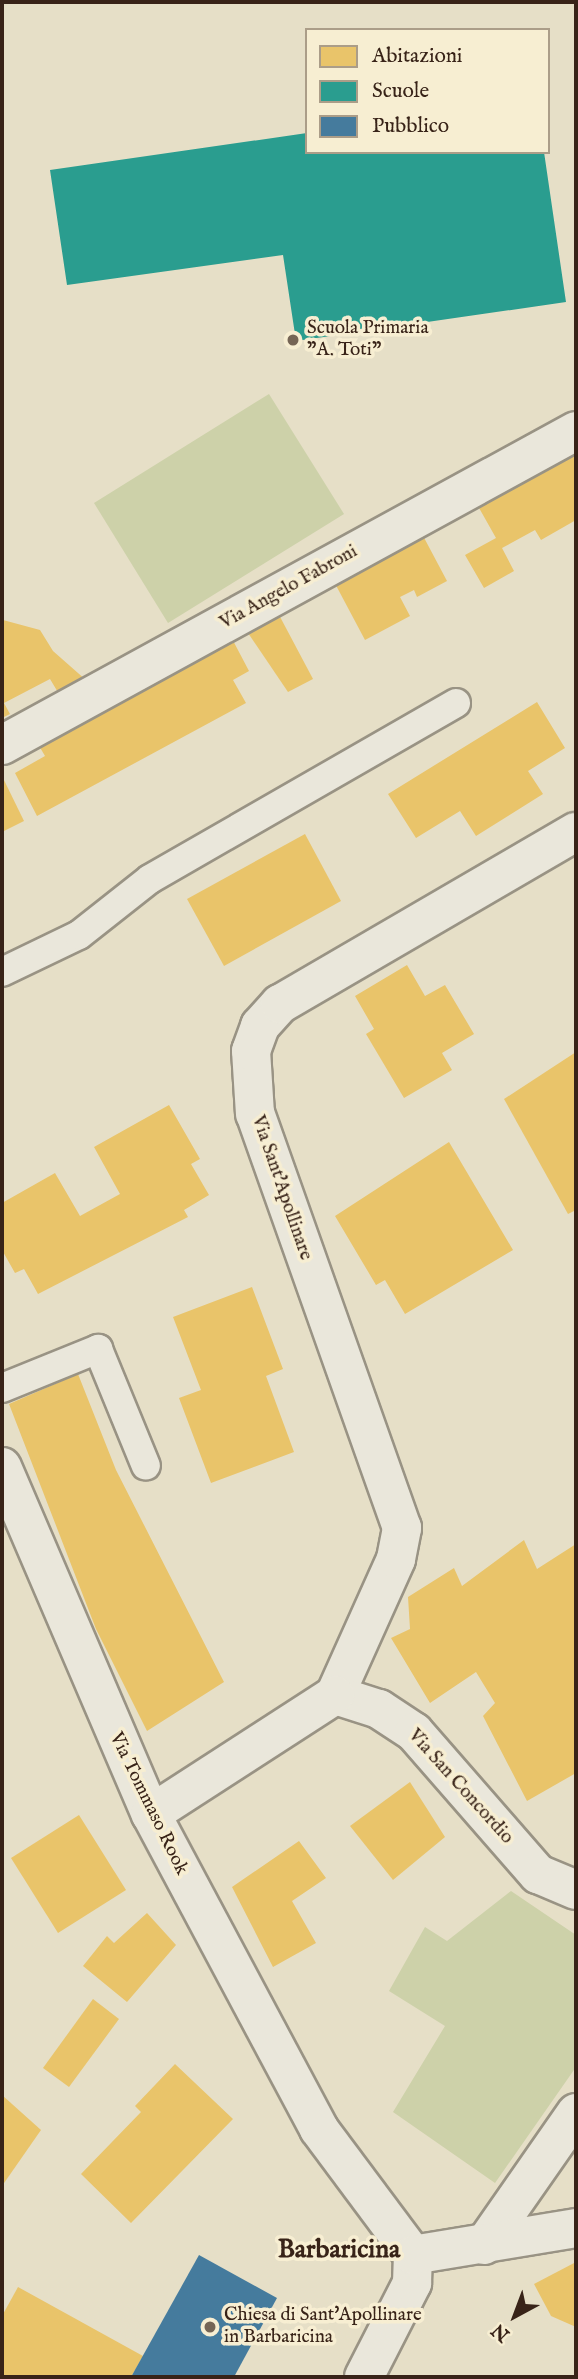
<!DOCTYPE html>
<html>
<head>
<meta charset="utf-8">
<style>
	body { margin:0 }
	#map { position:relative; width:578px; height:2379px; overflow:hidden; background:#e6dfc7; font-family:"IM FELL English",serif }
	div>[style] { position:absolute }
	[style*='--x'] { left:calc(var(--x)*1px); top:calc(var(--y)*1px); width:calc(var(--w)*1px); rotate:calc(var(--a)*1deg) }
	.green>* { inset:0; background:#cdd1a9 }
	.homes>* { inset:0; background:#e9c46a }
	.schools>* { inset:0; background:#2a9d8f }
	.public>* { inset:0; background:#457b9d }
	.roads { filter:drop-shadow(2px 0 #999384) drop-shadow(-2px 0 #999384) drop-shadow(0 2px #999384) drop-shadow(0 -2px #999384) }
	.lane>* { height:28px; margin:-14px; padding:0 14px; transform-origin:14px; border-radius:14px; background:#eae7db }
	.street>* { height:38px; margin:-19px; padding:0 19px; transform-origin:19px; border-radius:19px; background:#eae7db }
	.dots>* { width:19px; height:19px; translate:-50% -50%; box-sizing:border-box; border:4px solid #f7eed2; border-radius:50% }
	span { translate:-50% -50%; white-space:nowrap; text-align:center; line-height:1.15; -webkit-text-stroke:7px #f7eed2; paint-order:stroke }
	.poi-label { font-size:19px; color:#382318 }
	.left { translate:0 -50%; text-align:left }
	.street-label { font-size:19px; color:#382318 }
	.district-label { font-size:26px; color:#382318; font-weight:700 }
	.frame { position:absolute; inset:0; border:4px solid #382318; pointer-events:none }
	.legend { position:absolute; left:305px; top:28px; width:245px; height:126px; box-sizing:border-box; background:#f7eed2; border:2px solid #ab9d88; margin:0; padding:9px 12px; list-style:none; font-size:21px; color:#382318 }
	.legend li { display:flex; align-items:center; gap:14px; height:35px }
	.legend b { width:35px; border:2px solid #ab9d88 }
	.north { position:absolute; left:480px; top:2281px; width:70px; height:70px; -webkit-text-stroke:5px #f7eed2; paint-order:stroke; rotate:221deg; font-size:19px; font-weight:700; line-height:28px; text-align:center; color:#382318 }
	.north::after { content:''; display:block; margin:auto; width:24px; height:32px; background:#382318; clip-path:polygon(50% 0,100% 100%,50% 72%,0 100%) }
</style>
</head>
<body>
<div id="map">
	<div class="green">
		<i style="clip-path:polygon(269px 394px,344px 514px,168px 623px,94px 503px)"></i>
		<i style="clip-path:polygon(511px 1891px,576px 1935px,576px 2067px,495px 2183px,393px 2112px,445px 2026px,389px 1991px,425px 1927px,447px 1941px)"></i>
	</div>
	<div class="homes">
		<i style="clip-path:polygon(576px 441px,576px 520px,541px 540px,535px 530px,502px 548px,514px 571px,484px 588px,465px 555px,496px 538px,474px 499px)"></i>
		<i style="clip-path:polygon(421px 532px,447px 581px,417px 597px,414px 590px,400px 597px,410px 616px,365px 640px,331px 576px)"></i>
		<i style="clip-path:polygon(278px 613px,313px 679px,288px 692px,246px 630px)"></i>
		<i style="clip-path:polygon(3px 620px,40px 630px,53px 651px,95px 688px,65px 704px,50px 679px,4px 703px,10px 714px,2px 718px)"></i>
		<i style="clip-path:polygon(229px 633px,249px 671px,233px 680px,246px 703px,37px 816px,15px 773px,45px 756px,35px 739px)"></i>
		<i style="clip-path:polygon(537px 702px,565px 748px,528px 771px,543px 794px,476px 836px,460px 811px,416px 838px,388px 794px)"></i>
		<i style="clip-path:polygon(2px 776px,24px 821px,2px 832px)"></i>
		<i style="clip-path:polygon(305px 834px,341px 901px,224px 966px,187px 899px)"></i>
		<i style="clip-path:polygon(407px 965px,425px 996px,445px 985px,474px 1034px,442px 1053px,452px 1070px,404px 1098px,366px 1034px,374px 1029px,355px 996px)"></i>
		<i style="clip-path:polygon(576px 1052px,576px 1210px,568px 1214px,504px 1099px)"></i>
		<i style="clip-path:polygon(169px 1105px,200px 1159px,191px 1164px,209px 1195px,184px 1210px,188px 1217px,38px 1294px,24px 1269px,15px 1273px,2px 1250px,2px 1203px,55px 1173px,80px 1216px,120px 1194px,94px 1147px)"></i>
		<i style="clip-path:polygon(449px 1142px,513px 1250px,405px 1314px,385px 1280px,376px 1285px,335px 1216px)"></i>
		<i style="clip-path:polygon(252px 1287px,283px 1369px,266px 1376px,294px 1452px,211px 1483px,179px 1398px,201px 1390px,173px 1317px)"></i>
		<i style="clip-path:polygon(78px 1374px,116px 1470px,224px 1682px,147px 1731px,96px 1629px,9px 1404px)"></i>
		<i style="clip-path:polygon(524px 1540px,537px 1569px,576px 1544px,576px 1773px,527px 1801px,483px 1716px,495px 1703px,476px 1672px,430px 1703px,391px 1638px,410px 1629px,408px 1597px,454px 1568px,462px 1586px)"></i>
		<i style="clip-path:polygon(410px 1782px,445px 1837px,393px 1880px,350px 1826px)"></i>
		<i style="clip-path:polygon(79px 1815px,126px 1890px,58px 1933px,11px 1858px)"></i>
		<i style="clip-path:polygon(299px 1841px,326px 1878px,292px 1901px,316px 1943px,273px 1967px,232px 1887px)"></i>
		<i style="clip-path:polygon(147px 1913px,176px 1945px,127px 2002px,83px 1966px,107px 1936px,114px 1943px)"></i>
		<i style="clip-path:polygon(93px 1999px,119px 2019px,69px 2087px,43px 2068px)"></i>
		<i style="clip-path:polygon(175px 2064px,233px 2119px,131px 2223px,81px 2174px,141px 2112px,135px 2106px)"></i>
		<i style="clip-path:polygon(2px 2095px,41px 2130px,2px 2186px)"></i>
		<i style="clip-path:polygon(576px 2262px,576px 2327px,551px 2316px,534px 2284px)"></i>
		<i style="clip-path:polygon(18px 2287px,143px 2356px,131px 2377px,2px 2375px,2px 2316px)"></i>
	</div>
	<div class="schools">
		<i style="clip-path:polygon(307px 133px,307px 152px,544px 152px,566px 302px,296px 341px,283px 255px,67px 285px,50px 170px)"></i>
	</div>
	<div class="public">
		<i style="clip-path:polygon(199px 2255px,277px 2298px,234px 2377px,131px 2377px)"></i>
	</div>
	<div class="roads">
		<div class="lane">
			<i style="--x:2;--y:972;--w:85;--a:-25.7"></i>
			<i style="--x:79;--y:935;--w:90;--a:-38.3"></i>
			<i style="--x:150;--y:879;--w:353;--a:-29.9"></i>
			<i style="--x:2;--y:1388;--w:104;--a:-22.1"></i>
			<i style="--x:98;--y:1349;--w:126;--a:67.7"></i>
		</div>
		<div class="street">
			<i style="--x:2;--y:745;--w:654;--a:-28.68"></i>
			<i style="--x:2;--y:1467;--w:378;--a:66.8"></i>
			<i style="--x:151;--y:1814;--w:357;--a:61.9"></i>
			<i style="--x:319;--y:2129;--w:157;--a:53.3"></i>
			<i style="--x:335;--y:1695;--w:149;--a:-65.8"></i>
			<i style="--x:396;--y:1559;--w:32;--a:-79"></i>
			<i style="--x:402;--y:1528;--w:439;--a:-109.5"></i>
			<i style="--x:255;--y:1114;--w:63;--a:-93.6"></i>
			<i style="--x:251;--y:1051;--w:27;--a:-70"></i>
			<i style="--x:260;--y:1026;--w:30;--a:-48"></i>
			<i style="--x:280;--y:1004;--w:342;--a:-30.2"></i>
			<i style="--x:335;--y:1695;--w:46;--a:17.7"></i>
			<i style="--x:379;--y:1709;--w:42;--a:33.3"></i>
			<i style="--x:414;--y:1732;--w:189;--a:48.9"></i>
			<i style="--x:538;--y:1874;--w:41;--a:22.8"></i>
			<i style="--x:151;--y:1814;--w:219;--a:-32.9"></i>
			<i style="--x:484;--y:2245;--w:161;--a:-55.1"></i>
			<i style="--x:364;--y:2377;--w:106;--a:-62.9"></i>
			<i style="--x:412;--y:2283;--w:28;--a:-88"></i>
			<i style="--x:413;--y:2255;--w:165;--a:-9.4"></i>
		</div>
	</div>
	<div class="dots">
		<i style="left:293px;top:340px;background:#756555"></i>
		<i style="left:210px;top:2327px;background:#756555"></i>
	</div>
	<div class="poi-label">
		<span class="left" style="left:307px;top:340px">Scuola Primaria<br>"A. Toti"</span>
		<span class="left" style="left:224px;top:2327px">Chiesa di Sant'Apollinare<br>in Barbaricina</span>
	</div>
	<div class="street-label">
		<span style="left:289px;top:588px;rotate:-29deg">Via Angelo Fabroni</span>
		<span style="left:281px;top:1188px;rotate:71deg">Via Sant'Apollinare</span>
		<span style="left:460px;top:1787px;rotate:48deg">Via San Concordio</span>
		<span style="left:148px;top:1804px;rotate:64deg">Via Tommaso Rook</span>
	</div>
	<div class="district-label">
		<span style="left:339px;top:2250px">Barbaricina</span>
	</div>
	<div class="frame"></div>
	<ul class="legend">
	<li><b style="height:19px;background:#e9c46a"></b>Abitazioni</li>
	<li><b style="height:19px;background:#2a9d8f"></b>Scuole</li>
	<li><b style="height:19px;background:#457b9d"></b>Pubblico</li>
	</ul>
	<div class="north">N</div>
</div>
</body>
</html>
